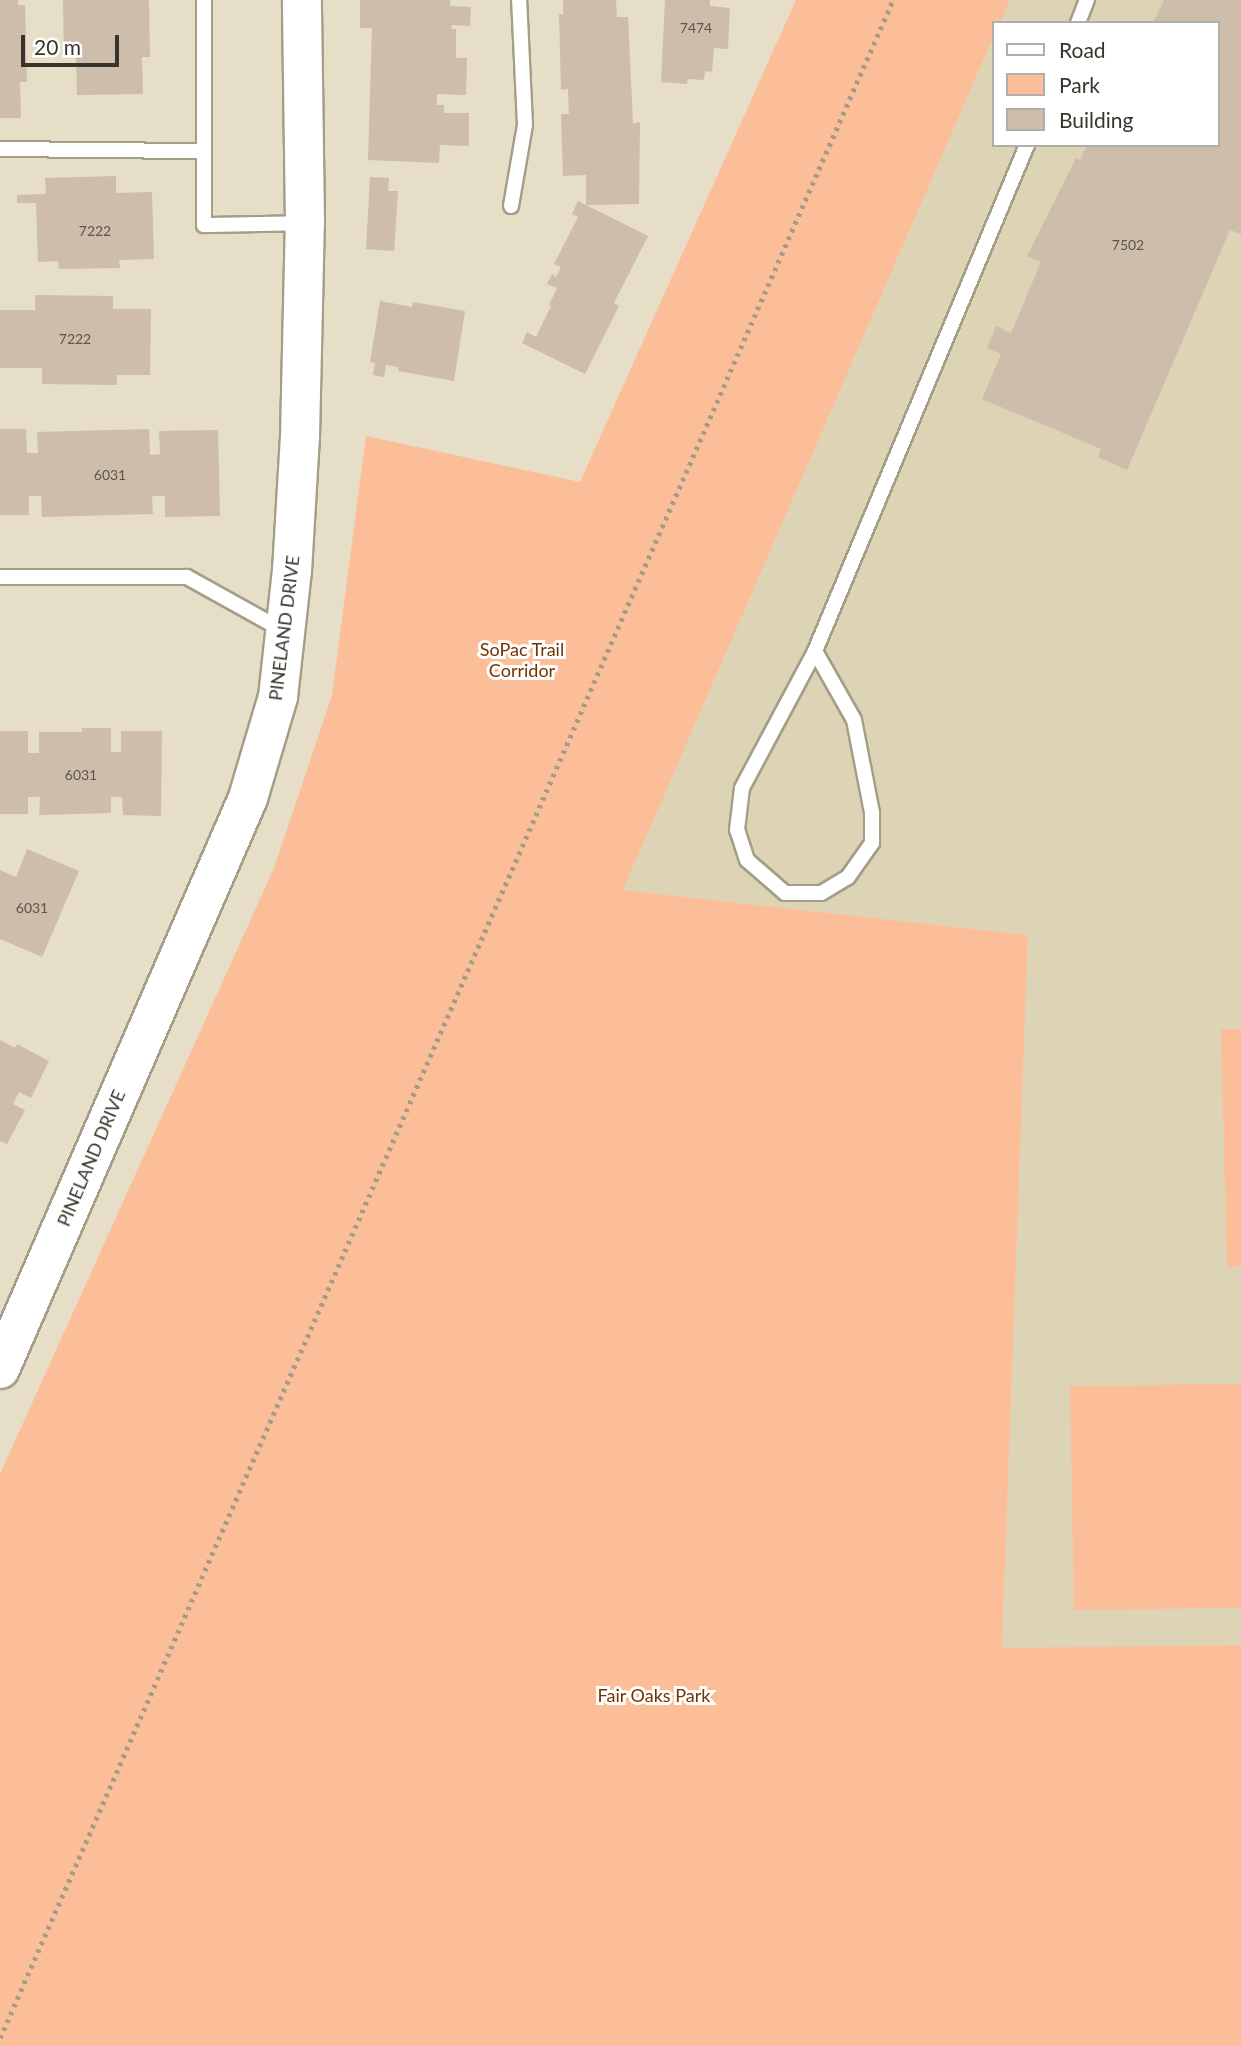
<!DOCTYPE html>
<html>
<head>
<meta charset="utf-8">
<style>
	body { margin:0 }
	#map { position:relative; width:1241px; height:2046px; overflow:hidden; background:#e6dec7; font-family:Lato,sans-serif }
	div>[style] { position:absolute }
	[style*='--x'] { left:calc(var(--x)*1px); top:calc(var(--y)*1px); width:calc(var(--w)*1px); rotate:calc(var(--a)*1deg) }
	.built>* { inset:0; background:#ddd3b5 }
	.green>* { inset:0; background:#fcbe99 }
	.building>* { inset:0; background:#cdbdaa }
	.path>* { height:4.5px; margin-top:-2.25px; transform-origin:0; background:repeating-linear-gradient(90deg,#a29c8a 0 3.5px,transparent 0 8.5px) }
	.roads { filter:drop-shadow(2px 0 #a49d88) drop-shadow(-2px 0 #a49d88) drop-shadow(0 2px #a49d88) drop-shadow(0 -2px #a49d88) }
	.lane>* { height:14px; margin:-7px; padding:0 7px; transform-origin:7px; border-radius:7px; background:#fff }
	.secondary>* { height:38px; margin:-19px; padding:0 19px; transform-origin:19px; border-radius:19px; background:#fff }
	span { translate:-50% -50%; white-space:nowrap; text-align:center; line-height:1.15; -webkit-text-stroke:6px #fff; paint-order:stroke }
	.number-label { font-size:14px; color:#5c564b }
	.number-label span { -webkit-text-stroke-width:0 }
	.street-label { font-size:18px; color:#37342b }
	.park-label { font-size:18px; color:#723400 }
	.legend { position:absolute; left:992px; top:21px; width:228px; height:126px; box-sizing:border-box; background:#fff; border:2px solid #afaeaa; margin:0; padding:9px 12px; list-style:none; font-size:21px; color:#37342b }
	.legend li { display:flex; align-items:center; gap:14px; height:35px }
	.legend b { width:35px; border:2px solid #afaeaa }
	.scale { position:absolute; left:21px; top:35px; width:98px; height:32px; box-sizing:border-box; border:4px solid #37342b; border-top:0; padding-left:9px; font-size:21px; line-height:24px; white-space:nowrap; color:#37342b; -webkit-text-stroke:5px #fff; paint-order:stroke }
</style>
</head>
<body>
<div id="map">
	<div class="built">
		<i style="clip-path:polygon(1010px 0,1241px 0,1241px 1645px,1002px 1649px,1028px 935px,623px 890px,994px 36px,994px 145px,1218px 145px,1218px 23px,1000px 23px)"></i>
	</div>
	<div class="green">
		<i style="clip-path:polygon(796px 0,1010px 0,1000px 23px,994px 23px,994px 36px,623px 890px,1028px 935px,1002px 1648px,1241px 1645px,1241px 2046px,0 2046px,0 1474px,274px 868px,332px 695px,366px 436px,580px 482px)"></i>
		<i style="clip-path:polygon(1221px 1029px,1241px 1029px,1241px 1266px,1227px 1267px)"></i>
		<i style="clip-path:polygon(1241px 1384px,1241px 1608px,1074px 1610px,1070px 1386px)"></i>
	</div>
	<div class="building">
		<i style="clip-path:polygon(0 0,18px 0,18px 5px,25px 5px,27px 82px,20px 82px,21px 118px,0 118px)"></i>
		<i style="clip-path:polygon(63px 0,149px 0,150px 57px,142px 57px,143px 94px,77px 95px,76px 55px,64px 55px)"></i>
		<i style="clip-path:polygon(360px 0,450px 0,450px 6px,471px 7px,470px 26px,452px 25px,451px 29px,456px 29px,456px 58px,467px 58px,466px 95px,437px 94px,437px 105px,444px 105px,444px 113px,469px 113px,469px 146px,440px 145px,439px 163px,368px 160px,372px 28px,360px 28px)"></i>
		<i style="clip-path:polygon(563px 0,616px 0,617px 17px,628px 17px,633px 123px,640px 122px,639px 204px,586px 205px,586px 175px,563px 176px,561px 114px,569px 114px,568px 89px,561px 90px,559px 14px,563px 14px)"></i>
		<i style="clip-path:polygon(665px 0,710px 0,710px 6px,730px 8px,728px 49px,714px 48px,712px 72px,705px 71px,704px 80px,688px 79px,687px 84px,661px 82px)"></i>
		<i style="clip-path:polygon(1164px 0,1241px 0,1241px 234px,1230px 230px,1127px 470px,1098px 457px,1101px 449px,982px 399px,1001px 354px,987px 348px,996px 326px,1011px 333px,1041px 262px,1027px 256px,1076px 158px,1080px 160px,1087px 145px,1218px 145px,1218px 23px,1153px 23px)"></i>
		<i style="clip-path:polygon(116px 176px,116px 193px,152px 192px,154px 259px,119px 260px,120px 268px,59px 269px,58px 261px,38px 262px,36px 203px,17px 203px,17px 195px,46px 194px,45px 178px)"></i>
		<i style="clip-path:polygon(370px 177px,389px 178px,388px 191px,398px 191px,394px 251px,366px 249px)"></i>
		<i style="clip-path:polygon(578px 201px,648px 236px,614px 303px,619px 306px,585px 374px,522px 343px,527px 332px,536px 337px,551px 306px,549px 305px,557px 288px,547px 284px,552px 274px,556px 277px,561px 267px,554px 264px,578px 217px,572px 214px)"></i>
		<i style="clip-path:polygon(35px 295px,113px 296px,113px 309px,151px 309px,150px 375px,117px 375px,117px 385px,42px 384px,42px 368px,0 368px,0 310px,35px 310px)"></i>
		<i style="clip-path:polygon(380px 301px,412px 307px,413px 302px,465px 311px,454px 381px,398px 371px,398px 367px,386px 365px,384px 377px,373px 375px,375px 363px,370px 362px)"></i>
		<i style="clip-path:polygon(0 429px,26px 429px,27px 453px,38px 453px,37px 432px,149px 429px,150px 455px,160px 454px,159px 431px,218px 430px,220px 516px,165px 517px,165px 496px,152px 496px,153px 514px,42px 517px,41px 496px,29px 496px,29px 515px,0 515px)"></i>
		<i style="clip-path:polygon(82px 728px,111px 728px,111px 752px,121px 752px,121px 731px,162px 731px,161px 816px,123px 815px,122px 797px,111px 797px,111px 813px,39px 815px,40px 797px,28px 797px,28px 814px,0 814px,0 731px,28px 731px,28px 753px,39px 753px,39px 732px,82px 732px)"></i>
		<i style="clip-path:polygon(27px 849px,79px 871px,42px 957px,0 939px,0 870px,16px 877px)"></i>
		<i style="clip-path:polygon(0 1040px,15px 1048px,17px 1044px,49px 1061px,31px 1098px,19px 1092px,13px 1104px,25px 1110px,7px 1144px,0 1141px)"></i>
	</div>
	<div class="path">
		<i style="--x:0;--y:2038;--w:2225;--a:-66.34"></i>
	</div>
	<div class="roads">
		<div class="lane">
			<i style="--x:1078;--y:23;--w:25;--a:-69"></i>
			<i style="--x:0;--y:149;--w:204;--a:0.6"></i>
			<i style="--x:204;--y:151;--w:151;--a:-90"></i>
			<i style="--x:204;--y:151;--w:74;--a:90"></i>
			<i style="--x:204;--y:225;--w:100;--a:-1.1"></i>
			<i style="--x:511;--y:206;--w:82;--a:-80.2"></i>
			<i style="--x:525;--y:125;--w:125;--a:-92.7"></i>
			<i style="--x:0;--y:577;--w:187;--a:0"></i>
			<i style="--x:187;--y:577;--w:111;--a:29.1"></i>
			<i style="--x:815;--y:651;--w:79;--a:60.5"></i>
			<i style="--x:854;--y:720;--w:95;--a:79"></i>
			<i style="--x:872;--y:813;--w:30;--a:90"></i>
			<i style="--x:872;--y:843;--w:42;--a:125.2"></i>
			<i style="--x:848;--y:877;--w:31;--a:149"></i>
			<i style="--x:821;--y:893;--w:36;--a:180"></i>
			<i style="--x:785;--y:893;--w:50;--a:-139"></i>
			<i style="--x:747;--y:860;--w:32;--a:-108"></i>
			<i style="--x:737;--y:830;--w:42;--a:-83.2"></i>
			<i style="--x:742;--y:788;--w:155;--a:-61.9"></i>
			<i style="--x:815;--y:651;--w:549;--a:-67.27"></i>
		</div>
		<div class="secondary">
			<i style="--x:0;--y:1369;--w:623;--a:-66.52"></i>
			<i style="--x:248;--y:798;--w:105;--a:-73.5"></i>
			<i style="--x:278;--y:697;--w:127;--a:-83.7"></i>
			<i style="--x:292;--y:571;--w:134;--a:-86.6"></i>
			<i style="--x:300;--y:437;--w:214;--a:-88.7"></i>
			<i style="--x:305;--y:223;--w:223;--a:-90.8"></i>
		</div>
	</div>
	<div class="number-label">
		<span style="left:696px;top:28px">7474</span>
		<span style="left:95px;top:231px">7222</span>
		<span style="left:1128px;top:245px">7502</span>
		<span style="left:75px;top:339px">7222</span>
		<span style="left:110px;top:475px">6031</span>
		<span style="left:81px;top:775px">6031</span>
		<span style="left:32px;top:908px">6031</span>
	</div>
	<div class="street-label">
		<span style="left:284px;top:628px;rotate:-83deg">PINELAND DRIVE</span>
		<span style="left:91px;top:1158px;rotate:-67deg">PINELAND DRIVE</span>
	</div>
	<div class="park-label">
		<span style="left:522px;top:660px">SoPac Trail<br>Corridor</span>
		<span style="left:654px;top:1695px">Fair Oaks Park</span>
	</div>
	<ul class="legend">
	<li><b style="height:9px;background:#fff"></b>Road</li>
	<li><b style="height:19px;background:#fcbe99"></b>Park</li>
	<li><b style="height:19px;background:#cdbdaa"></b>Building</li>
	</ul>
	<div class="scale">20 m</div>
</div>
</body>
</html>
